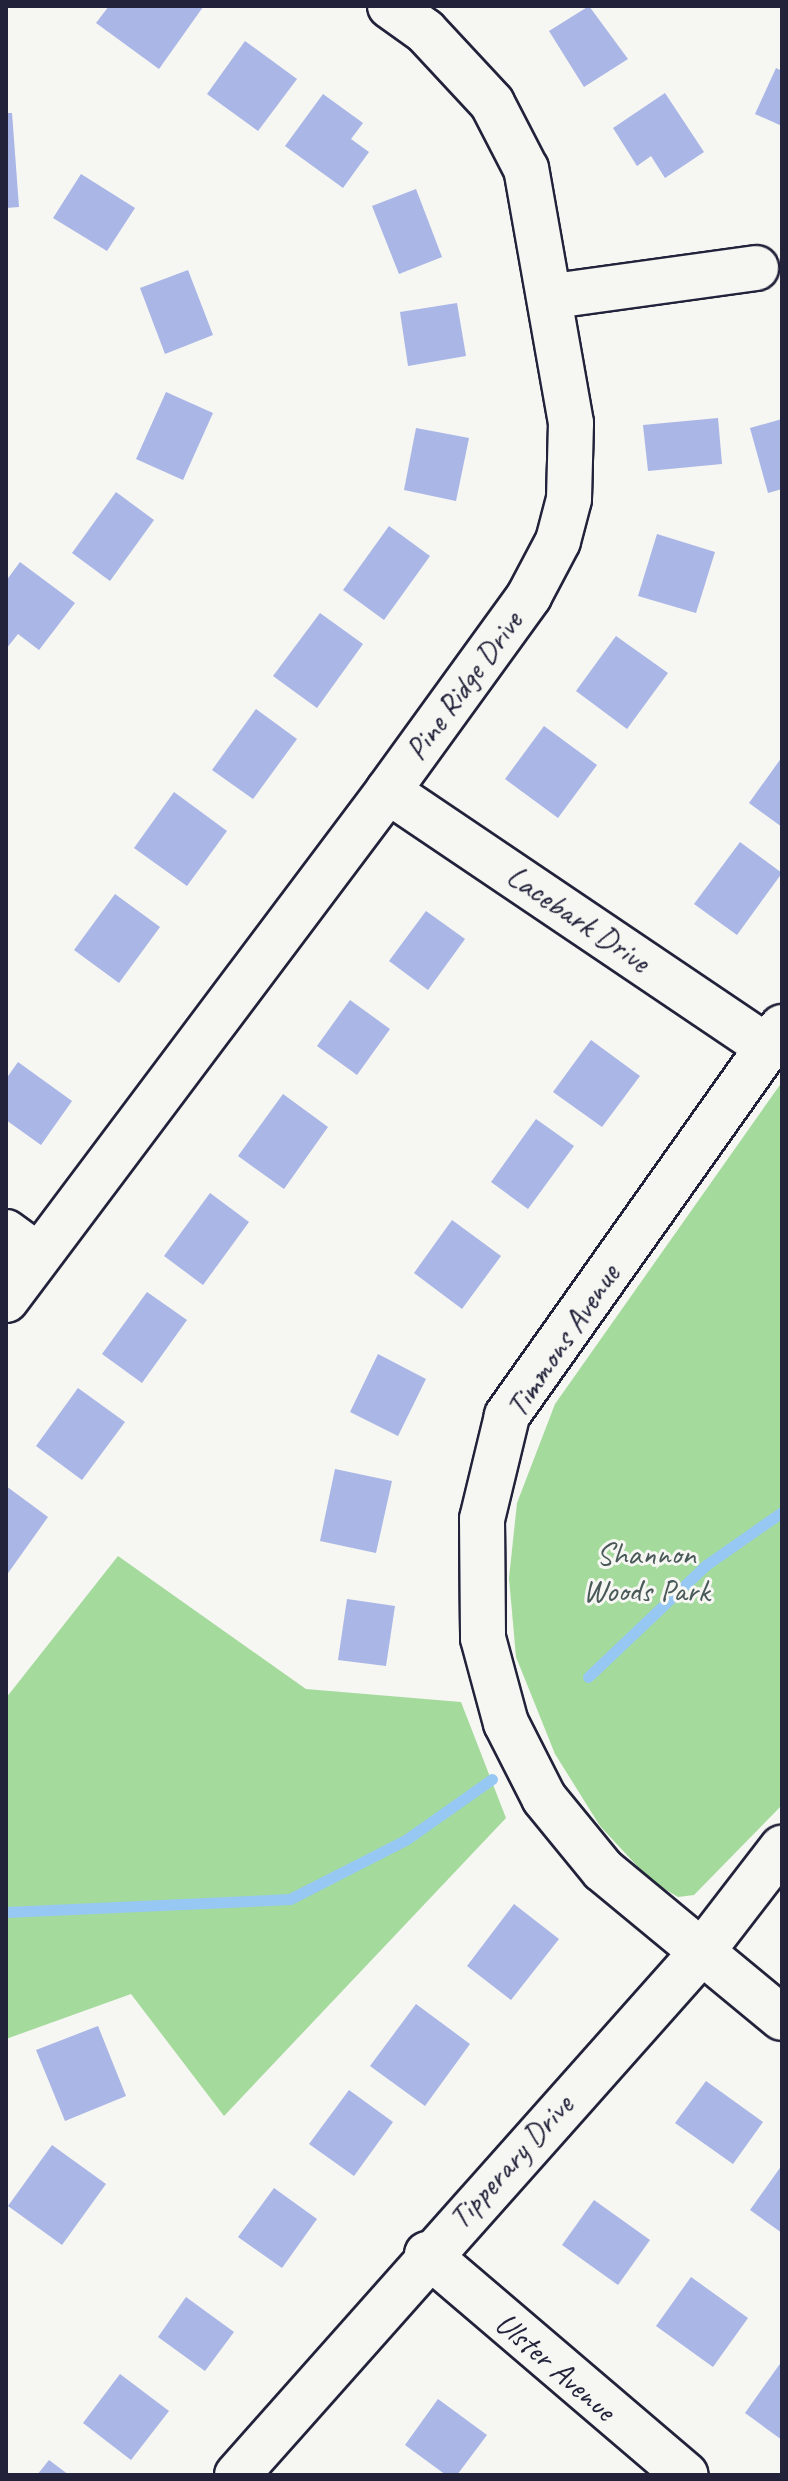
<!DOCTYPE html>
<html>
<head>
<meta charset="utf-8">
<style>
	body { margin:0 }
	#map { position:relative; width:788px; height:2481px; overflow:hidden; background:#f6f6f2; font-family:Caveat,sans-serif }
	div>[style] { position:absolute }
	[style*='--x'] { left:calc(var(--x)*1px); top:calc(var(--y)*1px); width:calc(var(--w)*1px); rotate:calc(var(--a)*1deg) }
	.green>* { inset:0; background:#a5da9d }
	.stream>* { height:11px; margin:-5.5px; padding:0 5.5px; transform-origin:5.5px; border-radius:5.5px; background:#96c8f3 }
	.building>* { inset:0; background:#a9b6e6 }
	.roads { filter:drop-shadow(2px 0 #22223b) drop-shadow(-2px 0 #22223b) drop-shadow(0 2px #22223b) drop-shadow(0 -2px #22223b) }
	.minor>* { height:44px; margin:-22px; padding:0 22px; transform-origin:22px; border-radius:22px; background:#f6f6f2 }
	span { translate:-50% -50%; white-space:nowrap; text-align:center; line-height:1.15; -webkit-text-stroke:6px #f6f6f2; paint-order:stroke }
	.street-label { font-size:32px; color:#22223b }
	.park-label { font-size:32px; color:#495958 }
	.frame { position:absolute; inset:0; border:8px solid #22223b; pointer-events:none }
</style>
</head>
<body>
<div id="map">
	<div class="green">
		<i style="clip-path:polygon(782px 1082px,782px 1805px,694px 1895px,678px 1897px,651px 1881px,600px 1826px,555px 1754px,516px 1657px,509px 1578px,517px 1503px,555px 1404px)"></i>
		<i style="clip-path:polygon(118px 1556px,306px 1689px,461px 1702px,506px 1818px,224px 2116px,131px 1994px,6px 2039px,6px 1698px)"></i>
	</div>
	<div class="stream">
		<i style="--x:588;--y:1677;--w:163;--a:-43.5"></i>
		<i style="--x:706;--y:1565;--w:93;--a:-34.9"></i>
		<i style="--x:6;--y:1912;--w:284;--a:-2.6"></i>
		<i style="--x:290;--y:1899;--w:131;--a:-27.1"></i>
		<i style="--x:407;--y:1839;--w:104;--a:-35.2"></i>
	</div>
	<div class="building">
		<i style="clip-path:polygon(109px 6px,202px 6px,203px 7px,159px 69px,96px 23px)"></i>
		<i style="clip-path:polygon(589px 6px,628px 59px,584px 87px,549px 31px)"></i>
		<i style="clip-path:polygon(245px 41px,297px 79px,258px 131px,207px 94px)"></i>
		<i style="clip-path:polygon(776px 68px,782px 71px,782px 126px,755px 114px)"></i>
		<i style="clip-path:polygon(665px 93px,704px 152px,665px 178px,651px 156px,637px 166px,613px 128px)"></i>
		<i style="clip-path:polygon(323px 94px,363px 123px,351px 139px,369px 152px,343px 188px,285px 146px)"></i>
		<i style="clip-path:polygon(6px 113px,12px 113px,19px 207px,6px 208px)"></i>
		<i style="clip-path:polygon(81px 174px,135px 208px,107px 251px,53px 218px)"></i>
		<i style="clip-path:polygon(416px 189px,442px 257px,399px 274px,372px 206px)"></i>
		<i style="clip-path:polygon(188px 270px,213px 335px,165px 354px,140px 288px)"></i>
		<i style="clip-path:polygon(457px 303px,466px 356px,408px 366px,400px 312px)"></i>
		<i style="clip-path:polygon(166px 392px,213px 413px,183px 480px,136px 459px)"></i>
		<i style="clip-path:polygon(718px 418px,722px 464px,648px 471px,643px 425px)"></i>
		<i style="clip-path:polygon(782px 419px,782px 489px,768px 493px,750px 428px)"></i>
		<i style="clip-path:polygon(416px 428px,469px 438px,456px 501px,404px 490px)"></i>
		<i style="clip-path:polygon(116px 492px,154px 520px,110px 581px,72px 553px)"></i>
		<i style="clip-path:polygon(389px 526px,430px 556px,384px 620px,343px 590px)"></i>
		<i style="clip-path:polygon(657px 534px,715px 552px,696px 613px,638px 596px)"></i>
		<i style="clip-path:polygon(20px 562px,75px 603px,39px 650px,18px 634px,6px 649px,6px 581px)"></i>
		<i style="clip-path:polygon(320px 613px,363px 644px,317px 708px,273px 676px)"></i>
		<i style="clip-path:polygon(616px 636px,668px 673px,627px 729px,576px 691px)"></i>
		<i style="clip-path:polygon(256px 709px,297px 739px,253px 799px,212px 770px)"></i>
		<i style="clip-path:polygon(544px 726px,597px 765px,558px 818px,505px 779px)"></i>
		<i style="clip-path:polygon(782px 757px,782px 827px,749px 803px)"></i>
		<i style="clip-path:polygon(174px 792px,227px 831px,187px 886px,134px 848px)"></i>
		<i style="clip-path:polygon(740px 842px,782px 873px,737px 935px,694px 904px)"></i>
		<i style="clip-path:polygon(115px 894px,160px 927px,119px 983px,74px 950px)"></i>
		<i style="clip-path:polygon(426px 911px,465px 939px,428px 990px,389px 961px)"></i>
		<i style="clip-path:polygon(350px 1000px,390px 1029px,357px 1075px,317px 1046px)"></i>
		<i style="clip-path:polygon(591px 1040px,640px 1076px,602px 1127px,553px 1092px)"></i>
		<i style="clip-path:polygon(18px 1062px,72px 1101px,41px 1145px,6px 1120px,6px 1079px)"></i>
		<i style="clip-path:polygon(283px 1094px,328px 1127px,284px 1189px,238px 1156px)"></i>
		<i style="clip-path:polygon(536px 1119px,574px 1146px,528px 1209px,491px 1182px)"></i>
		<i style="clip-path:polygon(210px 1193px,249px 1222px,203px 1285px,164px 1256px)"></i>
		<i style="clip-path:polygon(452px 1220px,501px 1256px,462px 1309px,414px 1273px)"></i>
		<i style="clip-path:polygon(147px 1292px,187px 1320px,142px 1383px,102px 1354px)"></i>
		<i style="clip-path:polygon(378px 1354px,426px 1379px,398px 1436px,350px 1412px)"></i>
		<i style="clip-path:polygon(78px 1388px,125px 1422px,82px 1480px,36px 1446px)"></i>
		<i style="clip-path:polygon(335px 1469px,392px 1481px,376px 1553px,320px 1541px)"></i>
		<i style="clip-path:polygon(6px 1486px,48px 1517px,6px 1576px)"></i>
		<i style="clip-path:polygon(347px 1599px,395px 1606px,386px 1666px,338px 1660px)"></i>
		<i style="clip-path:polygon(514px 1904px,559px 1939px,511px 2000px,467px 1966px)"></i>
		<i style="clip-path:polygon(416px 2004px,470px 2044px,425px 2106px,370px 2066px)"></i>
		<i style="clip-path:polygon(98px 2026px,126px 2096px,65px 2121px,36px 2050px)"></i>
		<i style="clip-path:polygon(706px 2081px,763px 2122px,733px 2164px,675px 2123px)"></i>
		<i style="clip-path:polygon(349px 2090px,393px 2122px,354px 2176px,309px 2144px)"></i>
		<i style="clip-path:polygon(52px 2145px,106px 2184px,62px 2245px,8px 2206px)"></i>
		<i style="clip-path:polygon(782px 2165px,782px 2233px,750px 2210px)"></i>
		<i style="clip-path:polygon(274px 2188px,317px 2219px,282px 2268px,238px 2237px)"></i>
		<i style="clip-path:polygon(594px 2200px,650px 2240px,618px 2285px,562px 2245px)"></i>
		<i style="clip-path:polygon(691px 2277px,748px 2318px,713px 2367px,656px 2326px)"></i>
		<i style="clip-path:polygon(186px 2297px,234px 2332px,205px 2371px,158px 2337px)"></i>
		<i style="clip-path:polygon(782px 2361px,782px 2440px,745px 2413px)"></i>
		<i style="clip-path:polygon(120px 2374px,169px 2411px,131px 2460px,83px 2423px)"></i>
		<i style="clip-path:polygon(438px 2399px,487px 2435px,457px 2475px,446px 2475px,405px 2445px)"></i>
		<i style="clip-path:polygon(49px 2460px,69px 2475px,37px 2475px)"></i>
	</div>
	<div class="roads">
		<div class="minor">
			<i style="--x:554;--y:296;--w:204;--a:-7.9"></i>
			<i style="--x:388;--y:791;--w:458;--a:34"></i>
			<i style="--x:782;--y:1027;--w:476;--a:125.3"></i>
			<i style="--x:507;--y:1416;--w:106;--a:103.6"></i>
			<i style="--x:482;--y:1519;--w:119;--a:89.5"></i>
			<i style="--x:483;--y:1638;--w:88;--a:74.9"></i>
			<i style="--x:506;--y:1723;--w:84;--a:63.1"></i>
			<i style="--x:544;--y:1798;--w:93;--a:50.7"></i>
			<i style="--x:603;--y:1870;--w:232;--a:39.6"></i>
			<i style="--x:6;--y:1232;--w:39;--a:36"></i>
			<i style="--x:6;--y:1300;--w:636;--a:-53.11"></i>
			<i style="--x:388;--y:791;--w:241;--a:-54.1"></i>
			<i style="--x:529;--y:596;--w:62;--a:-62.2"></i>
			<i style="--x:558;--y:541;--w:43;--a:-75.3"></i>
			<i style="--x:569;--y:499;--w:76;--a:-88.5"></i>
			<i style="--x:571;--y:423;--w:258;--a:-100"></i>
			<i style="--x:526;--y:169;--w:74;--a:-117.3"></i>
			<i style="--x:492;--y:103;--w:98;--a:-132.9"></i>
			<i style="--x:425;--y:31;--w:43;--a:-144.5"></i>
			<i style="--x:427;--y:2254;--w:340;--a:40.5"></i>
			<i style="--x:237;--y:2475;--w:698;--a:-48.37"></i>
			<i style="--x:701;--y:1953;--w:133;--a:-52.4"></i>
		</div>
	</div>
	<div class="street-label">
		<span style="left:464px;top:686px;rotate:-54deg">Pine Ridge Drive</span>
		<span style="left:578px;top:919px;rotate:34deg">Lacebark Drive</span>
		<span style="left:563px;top:1341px;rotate:-56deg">Timmons Avenue</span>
		<span style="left:511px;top:2162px;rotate:-48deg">Tipperary Drive</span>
		<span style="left:555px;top:2367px;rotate:41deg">Ulster Avenue</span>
	</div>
	<div class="park-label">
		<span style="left:646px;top:1573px">Shannon<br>Woods Park</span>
	</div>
	<div class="frame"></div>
</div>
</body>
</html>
